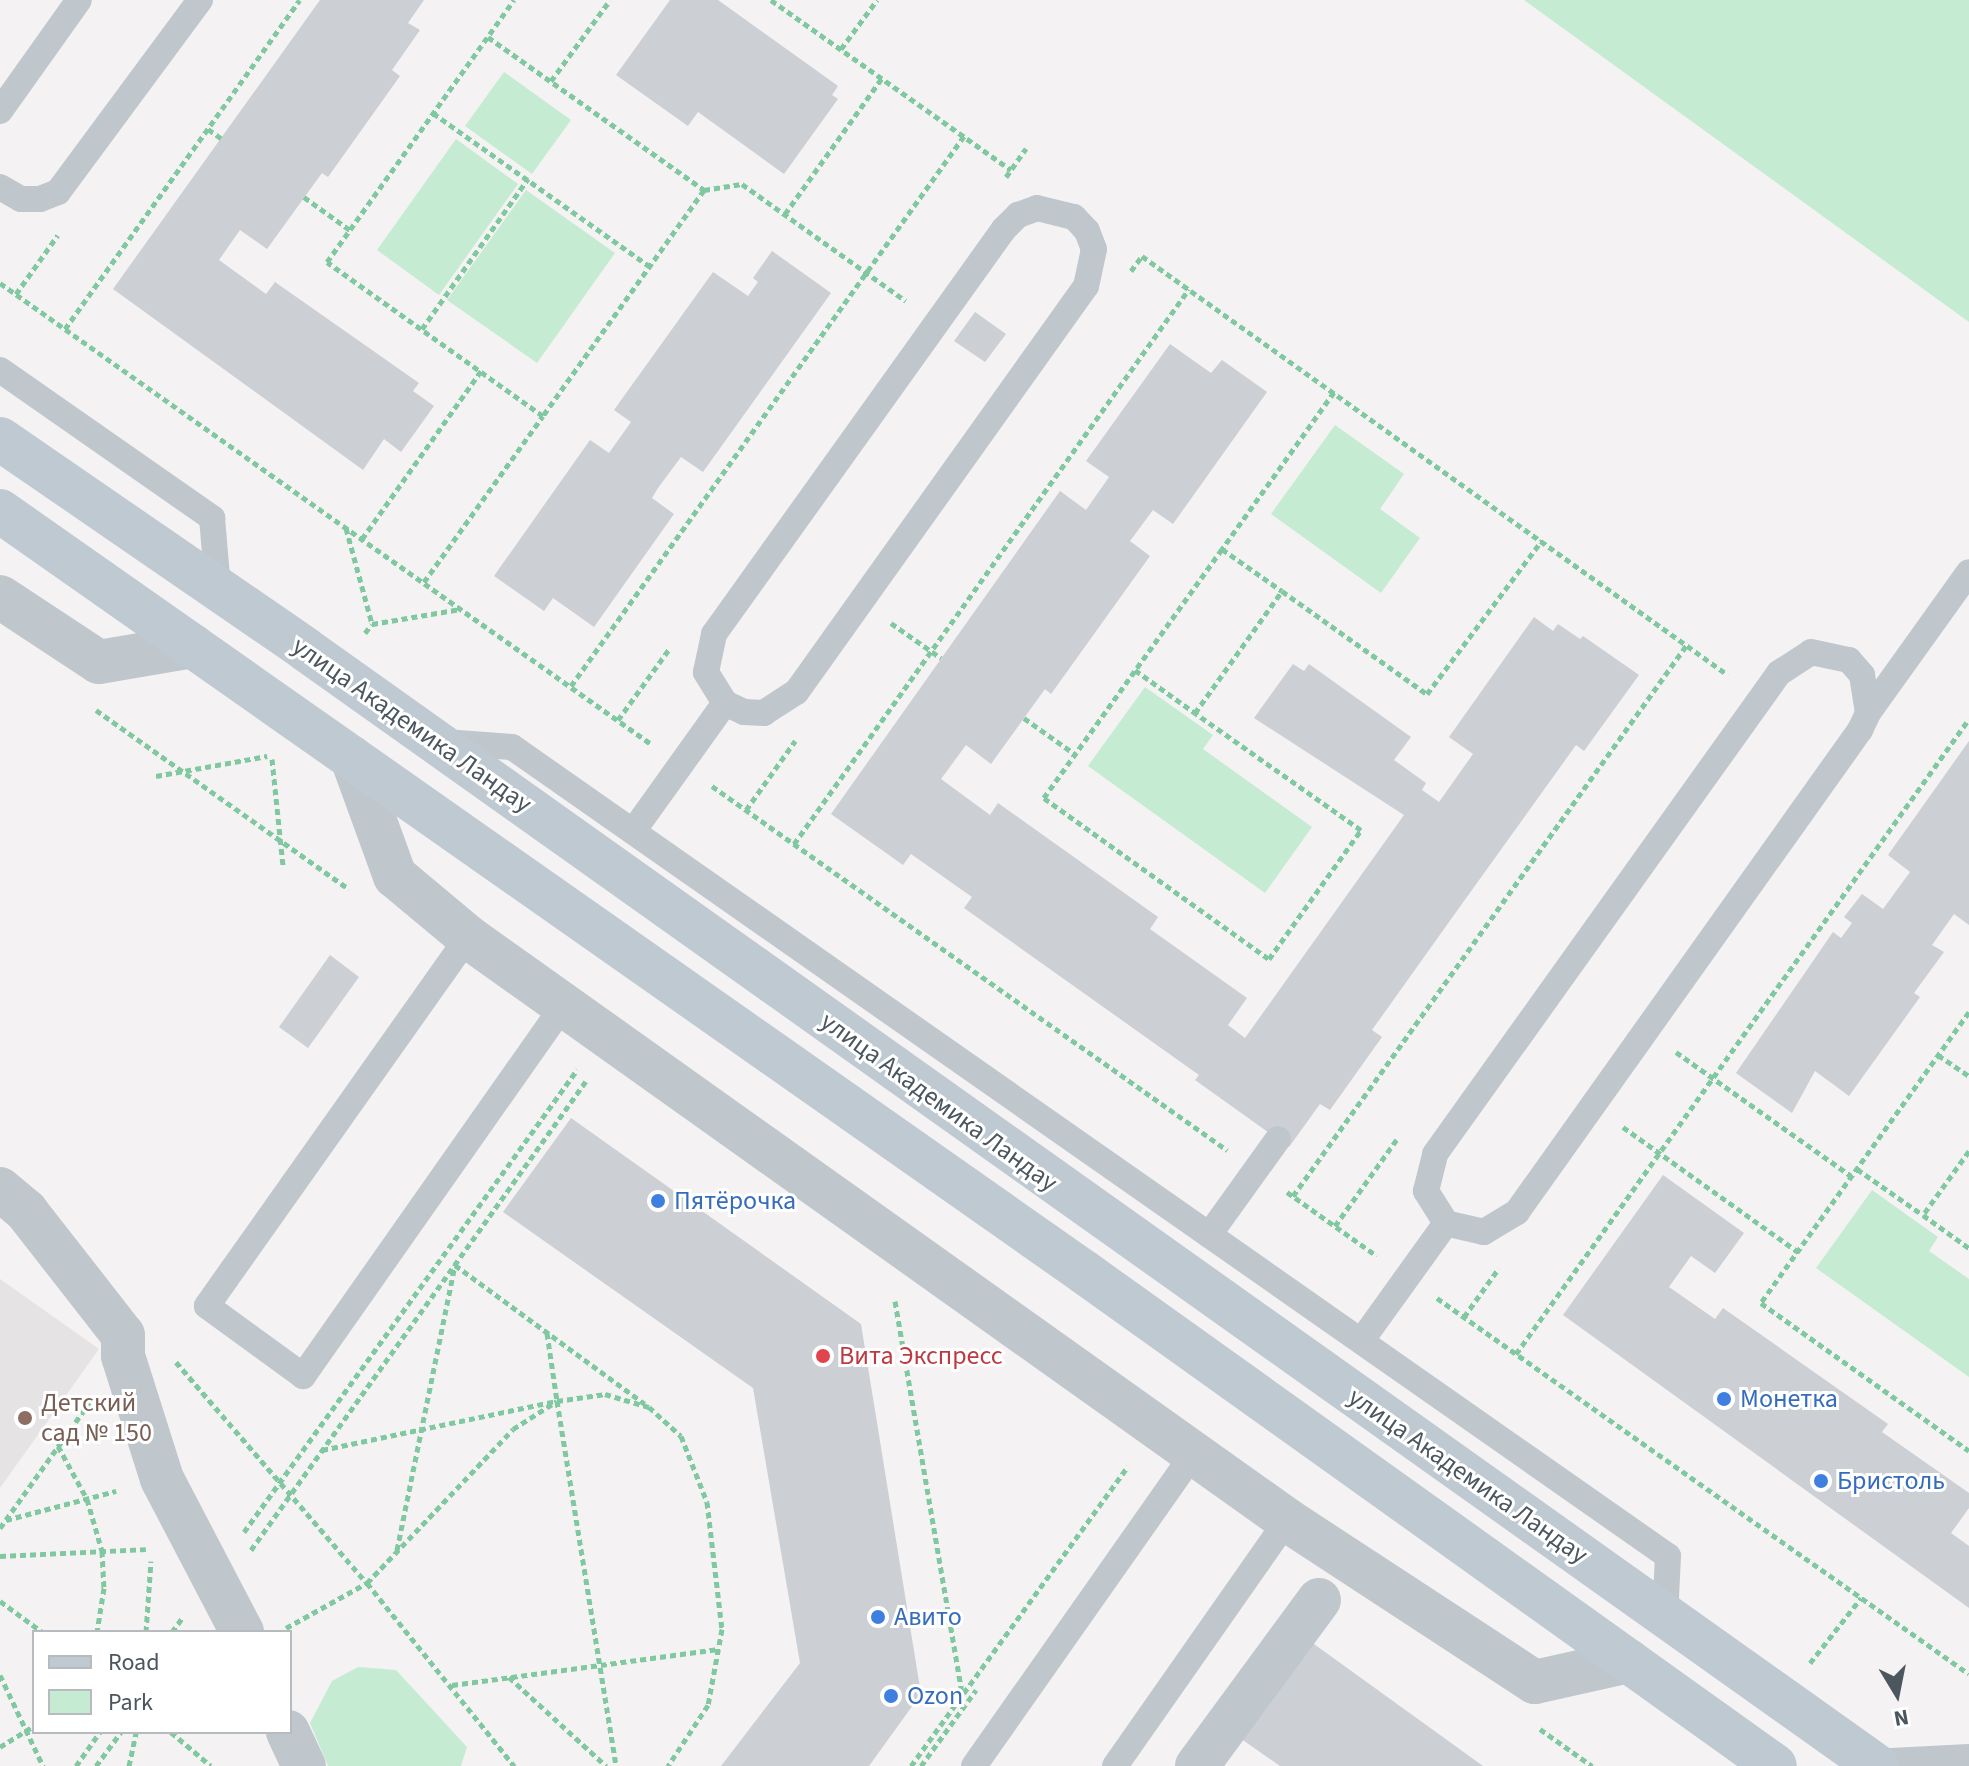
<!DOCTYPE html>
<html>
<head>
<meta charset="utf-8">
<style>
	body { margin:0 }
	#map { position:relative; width:1969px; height:1766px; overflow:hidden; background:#f4f2f2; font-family:"Source Sans 3",sans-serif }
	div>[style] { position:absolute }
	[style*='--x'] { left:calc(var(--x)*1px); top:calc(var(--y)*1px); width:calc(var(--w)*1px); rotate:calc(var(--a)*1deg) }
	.education>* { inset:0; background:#e5e3e3 }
	.green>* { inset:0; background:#c5ecd2 }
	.building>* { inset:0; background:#cccfd3 }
	.path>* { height:5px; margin-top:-2.5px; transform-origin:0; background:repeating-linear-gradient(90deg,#80c89f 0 6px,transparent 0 10px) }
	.lane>* { height:26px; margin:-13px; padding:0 13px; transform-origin:13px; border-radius:13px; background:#bfc7cd }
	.street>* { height:44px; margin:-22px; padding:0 22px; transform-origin:22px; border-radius:22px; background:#bfc7cd }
	.secondary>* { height:44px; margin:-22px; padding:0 22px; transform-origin:22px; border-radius:22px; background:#bfc9d1 }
	.dots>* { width:22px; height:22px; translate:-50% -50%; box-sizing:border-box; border:4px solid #fff; border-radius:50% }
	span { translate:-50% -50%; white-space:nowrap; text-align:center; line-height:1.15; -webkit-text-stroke:6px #fff; paint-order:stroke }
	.street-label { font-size:26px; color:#4b565e }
	.shop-label { font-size:26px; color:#366cbe }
	.left { translate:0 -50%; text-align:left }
	.health-label { font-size:26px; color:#be3a42 }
	.education-label { font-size:26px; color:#785e54 }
	.legend { position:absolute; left:32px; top:1630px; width:260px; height:104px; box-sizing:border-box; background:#fff; border:2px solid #b7bbbf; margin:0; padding:10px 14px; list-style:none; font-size:24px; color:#4b565e }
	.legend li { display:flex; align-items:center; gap:16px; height:40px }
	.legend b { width:40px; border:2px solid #b7bbbf }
	.north { position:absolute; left:1857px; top:1654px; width:80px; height:80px; -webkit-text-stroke:6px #fff; paint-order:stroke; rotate:170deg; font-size:22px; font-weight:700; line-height:32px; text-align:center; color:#4b565e }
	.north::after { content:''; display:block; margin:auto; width:28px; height:36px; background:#4b565e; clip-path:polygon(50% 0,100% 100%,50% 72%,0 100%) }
</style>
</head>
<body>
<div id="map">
	<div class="education">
		<i style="clip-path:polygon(0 1279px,99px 1349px,0 1488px)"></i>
	</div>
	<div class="green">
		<i style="clip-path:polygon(1524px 0,1969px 0,1969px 322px)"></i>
		<i style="clip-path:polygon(504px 72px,571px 120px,532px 174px,465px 126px)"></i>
		<i style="clip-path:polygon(456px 139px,518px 184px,439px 295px,377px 250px)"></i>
		<i style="clip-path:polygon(526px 190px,615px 253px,537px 363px,447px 300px)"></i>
		<i style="clip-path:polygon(1335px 425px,1404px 474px,1380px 509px,1420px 538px,1381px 593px,1271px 514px)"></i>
		<i style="clip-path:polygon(1145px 687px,1213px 735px,1203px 749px,1312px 827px,1265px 893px,1088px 766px)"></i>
		<i style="clip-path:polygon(1872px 1190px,1938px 1237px,1929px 1251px,1969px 1279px,1969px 1377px,1816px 1268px)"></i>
		<i style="clip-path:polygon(358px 1667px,396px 1670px,467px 1747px,461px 1766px,328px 1766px,310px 1723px,332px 1681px)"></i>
	</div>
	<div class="building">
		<i style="clip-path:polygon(320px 0,424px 0,408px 23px,420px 30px,392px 70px,400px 76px,328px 177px,322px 173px,267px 249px,240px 230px,219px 260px,266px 294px,275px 282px,419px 383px,413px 391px,434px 406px,401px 452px,384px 439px,363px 470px,113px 289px)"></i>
		<i style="clip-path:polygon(670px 0,718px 0,838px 86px,832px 95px,838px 99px,784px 174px,698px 112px,688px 126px,616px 75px)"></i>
		<i style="clip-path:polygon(772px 251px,831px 293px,703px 472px,681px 457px,658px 488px,652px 498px,674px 514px,594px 627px,553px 598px,544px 611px,494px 576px,590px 440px,609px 453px,631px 422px,614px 410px,713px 272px,748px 296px,758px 282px,753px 278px)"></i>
		<i style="clip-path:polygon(975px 312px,1006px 334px,985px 362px,954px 341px)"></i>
		<i style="clip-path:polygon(1170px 344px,1211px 373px,1222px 360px,1267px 392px,1173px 524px,1153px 510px,1130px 541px,1150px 556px,1051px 694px,1045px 689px,991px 764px,966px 745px,941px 779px,990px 815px,998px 803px,1158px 917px,1150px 929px,1247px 998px,1228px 1025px,1245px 1038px,1404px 815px,1254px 718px,1293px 664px,1304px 671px,1309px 664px,1411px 737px,1394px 760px,1426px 783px,1422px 790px,1439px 802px,1473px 754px,1449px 737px,1534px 617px,1553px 631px,1558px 624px,1580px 639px,1583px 636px,1639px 675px,1584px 751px,1576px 745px,1459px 908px,1372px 1030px,1382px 1037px,1330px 1110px,1320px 1104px,1289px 1147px,1195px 1080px,1199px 1075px,964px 908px,972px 897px,911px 854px,903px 865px,831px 814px,1060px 491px,1086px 510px,1109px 477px,1086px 461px)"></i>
		<i style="clip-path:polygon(1969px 741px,1969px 925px,1954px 914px,1932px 945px,1944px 952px,1914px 993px,1920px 997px,1849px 1096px,1815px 1071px,1792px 1113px,1736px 1073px,1833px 932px,1841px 938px,1852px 923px,1844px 917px,1862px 894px,1883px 909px,1910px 872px,1888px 855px)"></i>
		<i style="clip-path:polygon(330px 955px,359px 977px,308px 1048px,279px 1027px)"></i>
		<i style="clip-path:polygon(571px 1118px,861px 1324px,921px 1694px,869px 1766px,721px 1766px,800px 1663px,753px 1388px,503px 1212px)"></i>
		<i style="clip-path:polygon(1663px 1175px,1744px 1233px,1715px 1273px,1691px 1256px,1669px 1287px,1715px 1319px,1723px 1308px,1888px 1424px,1882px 1432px,1969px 1493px,1969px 1508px,1951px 1533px,1969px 1546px,1969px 1608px,1563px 1315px)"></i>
		<i style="clip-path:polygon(1307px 1639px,1483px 1766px,1280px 1766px,1237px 1736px)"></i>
	</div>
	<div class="path">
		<i style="--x:771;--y:0;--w:294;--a:35.3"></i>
		<i style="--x:488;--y:37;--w:265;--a:35.3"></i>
		<i style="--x:704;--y:190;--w:277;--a:125.5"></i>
		<i style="--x:543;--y:416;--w:265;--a:-144.5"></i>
		<i style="--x:327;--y:262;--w:322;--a:-54.5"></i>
		<i style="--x:841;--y:49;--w:61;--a:-53.7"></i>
		<i style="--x:551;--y:81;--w:100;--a:-53.9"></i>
		<i style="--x:433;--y:113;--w:265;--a:35.3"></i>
		<i style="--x:208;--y:129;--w:16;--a:35"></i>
		<i style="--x:1006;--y:177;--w:35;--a:-55"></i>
		<i style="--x:704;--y:190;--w:38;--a:-9"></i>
		<i style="--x:742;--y:184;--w:201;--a:35.5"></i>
		<i style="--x:304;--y:197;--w:57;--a:35.7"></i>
		<i style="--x:785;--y:214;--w:167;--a:-54.5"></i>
		<i style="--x:1131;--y:271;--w:19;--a:-54"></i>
		<i style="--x:1142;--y:256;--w:720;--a:35.57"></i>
		<i style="--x:0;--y:283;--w:798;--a:35.3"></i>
		<i style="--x:16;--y:294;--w:72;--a:-54.6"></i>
		<i style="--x:65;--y:329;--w:404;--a:-54.5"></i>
		<i style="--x:422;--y:329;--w:184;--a:-54.8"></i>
		<i style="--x:1334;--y:392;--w:193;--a:125.5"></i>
		<i style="--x:1222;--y:549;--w:73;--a:35"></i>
		<i style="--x:1282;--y:591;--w:178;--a:35.4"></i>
		<i style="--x:1427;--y:694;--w:192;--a:-53.2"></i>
		<i style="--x:346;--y:528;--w:99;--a:74.8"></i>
		<i style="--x:362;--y:539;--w:206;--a:-54.7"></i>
		<i style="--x:1222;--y:549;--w:306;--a:125.6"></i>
		<i style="--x:1044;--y:798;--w:277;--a:35.6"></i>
		<i style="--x:1269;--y:959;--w:158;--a:-54.5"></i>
		<i style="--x:1361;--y:830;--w:203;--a:-144.8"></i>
		<i style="--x:1195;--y:713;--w:150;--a:-54.5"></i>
		<i style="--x:424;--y:582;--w:204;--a:-54.4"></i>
		<i style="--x:891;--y:623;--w:61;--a:35"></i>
		<i style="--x:365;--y:633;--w:11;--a:-52"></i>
		<i style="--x:372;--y:624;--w:90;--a:-9.6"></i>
		<i style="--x:1135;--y:670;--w:74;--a:35.6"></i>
		<i style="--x:571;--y:686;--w:676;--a:-54.45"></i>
		<i style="--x:96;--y:710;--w:310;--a:35.3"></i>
		<i style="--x:1024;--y:718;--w:64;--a:35.4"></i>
		<i style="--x:618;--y:720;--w:89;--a:-54.2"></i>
		<i style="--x:272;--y:759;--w:108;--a:84.1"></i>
		<i style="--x:156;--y:776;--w:113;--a:-10.2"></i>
		<i style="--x:712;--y:786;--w:631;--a:35.25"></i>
		<i style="--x:746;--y:810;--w:85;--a:-54.6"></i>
		<i style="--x:794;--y:844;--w:681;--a:-54.56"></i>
		<i style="--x:1969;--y:1012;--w:358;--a:125.6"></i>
		<i style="--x:1761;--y:1303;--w:255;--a:35.4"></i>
		<i style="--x:1676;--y:1052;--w:214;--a:35.3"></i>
		<i style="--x:1938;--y:1055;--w:37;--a:34"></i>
		<i style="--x:1623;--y:1127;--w:215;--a:35.5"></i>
		<i style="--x:1969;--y:1151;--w:79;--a:125.7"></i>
		<i style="--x:1923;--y:1215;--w:57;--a:35.7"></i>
		<i style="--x:1857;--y:1169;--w:80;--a:34.9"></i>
		<i style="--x:1287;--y:1192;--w:110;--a:35.4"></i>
		<i style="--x:1293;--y:1196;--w:680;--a:-54.46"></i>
		<i style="--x:1335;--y:1226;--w:107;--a:-54.5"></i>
		<i style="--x:1437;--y:1298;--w:651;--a:35.25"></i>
		<i style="--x:895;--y:1301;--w:400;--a:80.3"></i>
		<i style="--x:1464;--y:1317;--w:60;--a:-54.5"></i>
		<i style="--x:547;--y:1333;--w:69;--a:81.6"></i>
		<i style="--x:1516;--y:1354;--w:780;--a:-54.5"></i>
		<i style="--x:176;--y:1362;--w:292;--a:49.2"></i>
		<i style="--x:367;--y:1583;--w:235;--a:51.2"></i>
		<i style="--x:58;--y:1446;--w:60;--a:61.3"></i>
		<i style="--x:87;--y:1499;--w:54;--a:73.9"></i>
		<i style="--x:102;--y:1551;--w:37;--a:87"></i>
		<i style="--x:104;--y:1588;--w:45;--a:99"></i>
		<i style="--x:322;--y:1450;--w:240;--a:-11.8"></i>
		<i style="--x:557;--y:1401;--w:370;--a:80.8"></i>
		<i style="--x:6;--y:1520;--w:114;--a:-14.8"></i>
		<i style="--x:0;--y:1528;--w:155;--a:-54.5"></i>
		<i style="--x:244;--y:1532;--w:570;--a:-54.22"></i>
		<i style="--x:251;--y:1550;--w:576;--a:-54.46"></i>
		<i style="--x:397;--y:1550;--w:291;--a:-78.5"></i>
		<i style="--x:455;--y:1265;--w:235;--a:36.2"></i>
		<i style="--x:0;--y:1556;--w:146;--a:-2.7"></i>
		<i style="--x:0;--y:1601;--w:52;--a:36.4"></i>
		<i style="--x:286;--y:1628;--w:93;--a:-29.1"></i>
		<i style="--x:367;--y:1583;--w:212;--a:-46.5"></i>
		<i style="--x:513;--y:1429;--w:52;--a:-32.5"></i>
		<i style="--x:557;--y:1401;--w:49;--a:-8.3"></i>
		<i style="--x:605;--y:1394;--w:46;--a:16.5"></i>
		<i style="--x:649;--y:1407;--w:43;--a:42.2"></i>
		<i style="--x:681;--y:1436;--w:71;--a:68.5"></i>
		<i style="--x:707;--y:1502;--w:128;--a:83.3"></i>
		<i style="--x:722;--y:1629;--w:77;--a:100.4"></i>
		<i style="--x:708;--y:1705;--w:73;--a:123.3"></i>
		<i style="--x:146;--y:1632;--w:71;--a:-86"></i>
		<i style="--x:172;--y:1632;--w:17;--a:-54"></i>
		<i style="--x:1810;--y:1663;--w:83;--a:-51.9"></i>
		<i style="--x:0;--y:1675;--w:101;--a:64.7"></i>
		<i style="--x:509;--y:1677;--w:132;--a:42.5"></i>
		<i style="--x:452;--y:1685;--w:269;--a:-7.7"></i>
		<i style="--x:1540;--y:1729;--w:64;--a:35.4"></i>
		<i style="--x:171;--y:1732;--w:52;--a:40.4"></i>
		<i style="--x:0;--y:1747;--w:40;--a:-32"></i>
		<i style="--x:76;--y:1766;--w:42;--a:-54.8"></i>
		<i style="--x:96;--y:1766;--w:42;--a:-53.7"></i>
		<i style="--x:129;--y:1766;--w:35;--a:-78"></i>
		<i style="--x:911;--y:1766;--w:370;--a:-54.1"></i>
		<i style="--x:921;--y:1766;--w:94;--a:-54.1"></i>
	</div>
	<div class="lane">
		<i style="--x:0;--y:111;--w:136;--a:-54.6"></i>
		<i style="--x:0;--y:187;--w:24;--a:30"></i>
		<i style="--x:21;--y:199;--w:19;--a:0"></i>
		<i style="--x:40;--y:199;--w:19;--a:-21"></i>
		<i style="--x:58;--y:192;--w:239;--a:-53.5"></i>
		<i style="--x:1037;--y:208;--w:38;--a:14"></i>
		<i style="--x:1074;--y:217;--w:19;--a:47"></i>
		<i style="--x:1087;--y:231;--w:19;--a:69"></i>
		<i style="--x:1094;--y:249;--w:38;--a:102"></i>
		<i style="--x:1086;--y:286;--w:499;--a:125.5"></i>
		<i style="--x:796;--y:692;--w:38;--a:147"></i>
		<i style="--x:764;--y:713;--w:20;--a:-177"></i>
		<i style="--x:744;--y:712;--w:21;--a:-155"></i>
		<i style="--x:725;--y:703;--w:36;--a:-122"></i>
		<i style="--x:706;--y:672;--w:39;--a:-78"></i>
		<i style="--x:714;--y:634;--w:498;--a:-54.4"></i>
		<i style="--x:1004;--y:229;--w:20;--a:-45"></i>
		<i style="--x:1018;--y:215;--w:20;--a:-20"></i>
		<i style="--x:0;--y:370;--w:259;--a:34.9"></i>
		<i style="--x:212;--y:518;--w:70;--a:85.1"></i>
		<i style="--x:1811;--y:652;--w:39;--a:12"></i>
		<i style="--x:1849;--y:660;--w:20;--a:49"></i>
		<i style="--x:1862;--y:675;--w:38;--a:81"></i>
		<i style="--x:1868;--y:713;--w:19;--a:115"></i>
		<i style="--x:1860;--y:730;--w:592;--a:125.44"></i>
		<i style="--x:1517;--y:1212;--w:39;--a:149"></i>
		<i style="--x:1484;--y:1232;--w:39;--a:-167"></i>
		<i style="--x:1446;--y:1223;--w:38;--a:-122"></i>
		<i style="--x:1426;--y:1191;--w:38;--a:-76"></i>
		<i style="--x:1435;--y:1154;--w:591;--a:-54.43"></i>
		<i style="--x:1779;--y:673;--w:38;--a:-33"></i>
		<i style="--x:1868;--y:713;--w:173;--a:-54.4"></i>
		<i style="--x:444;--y:742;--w:68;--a:4.2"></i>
		<i style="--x:512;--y:747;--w:1411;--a:34.99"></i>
		<i style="--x:1668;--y:1556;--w:62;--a:92.8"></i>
		<i style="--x:634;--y:830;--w:156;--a:-54.4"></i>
		<i style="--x:468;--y:937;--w:452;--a:125.3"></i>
		<i style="--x:207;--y:1306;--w:119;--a:36.1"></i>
		<i style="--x:303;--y:1376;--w:454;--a:-54.9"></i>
		<i style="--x:1209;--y:1235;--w:118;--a:-54.3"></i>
		<i style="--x:1362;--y:1340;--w:144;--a:-54.3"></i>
		<i style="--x:1872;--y:1762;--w:97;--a:-3"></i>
		<i style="--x:974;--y:1766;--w:381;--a:-54.9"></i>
		<i style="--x:1115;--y:1766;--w:300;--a:-55"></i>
	</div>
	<div class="street">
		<i style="--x:0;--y:597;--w:118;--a:33.3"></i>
		<i style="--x:99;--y:662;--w:95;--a:-9.7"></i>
		<i style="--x:352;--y:758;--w:126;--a:70"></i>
		<i style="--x:395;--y:876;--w:95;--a:39.9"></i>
		<i style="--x:468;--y:937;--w:1005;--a:35.44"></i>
		<i style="--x:1287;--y:1520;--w:296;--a:33.2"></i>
		<i style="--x:1535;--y:1682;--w:96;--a:-12.6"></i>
		<i style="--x:0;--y:1189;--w:34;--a:40"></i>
		<i style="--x:26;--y:1211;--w:157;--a:52"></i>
		<i style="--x:123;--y:1335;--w:21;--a:90"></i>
		<i style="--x:123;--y:1356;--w:129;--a:72.4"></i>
		<i style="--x:162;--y:1479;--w:173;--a:62.4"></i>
		<i style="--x:288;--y:1732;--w:38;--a:65"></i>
		<i style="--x:1197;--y:1766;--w:206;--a:-53.7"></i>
	</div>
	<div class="secondary">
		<i style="--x:0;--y:439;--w:370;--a:34.5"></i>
		<i style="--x:305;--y:649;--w:1928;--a:35.4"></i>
		<i style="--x:0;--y:511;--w:1324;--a:35.07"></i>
		<i style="--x:1084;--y:1272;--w:849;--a:35.56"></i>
	</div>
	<div class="dots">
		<i style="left:658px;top:1201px;background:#3f7fe0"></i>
		<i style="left:823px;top:1356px;background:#e0444e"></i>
		<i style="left:1724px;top:1399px;background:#3f7fe0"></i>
		<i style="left:25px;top:1418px;background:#8d6e63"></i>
		<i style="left:1821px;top:1481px;background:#3f7fe0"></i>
		<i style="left:878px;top:1617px;background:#3f7fe0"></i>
		<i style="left:891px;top:1696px;background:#3f7fe0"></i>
	</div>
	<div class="street-label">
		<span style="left:412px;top:725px;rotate:35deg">улица Академика Ландау</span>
		<span style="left:939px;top:1102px;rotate:36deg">улица Академика Ландау</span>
		<span style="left:1468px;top:1476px;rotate:35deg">улица Академика Ландау</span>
	</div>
	<div class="shop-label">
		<span class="left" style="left:674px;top:1201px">Пятёрочка</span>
		<span class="left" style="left:1740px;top:1399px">Монетка</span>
		<span class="left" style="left:1837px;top:1481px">Бристоль</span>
		<span class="left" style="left:894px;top:1617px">Авито</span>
		<span class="left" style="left:907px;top:1696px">Ozon</span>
	</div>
	<div class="health-label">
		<span class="left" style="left:839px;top:1356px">Вита Экспресс</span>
	</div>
	<div class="education-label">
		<span class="left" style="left:41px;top:1418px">Детский<br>сад № 150</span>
	</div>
	<ul class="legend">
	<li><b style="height:10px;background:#bfc9d1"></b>Road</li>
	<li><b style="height:22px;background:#c5ecd2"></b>Park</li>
	</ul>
	<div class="north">N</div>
</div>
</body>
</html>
